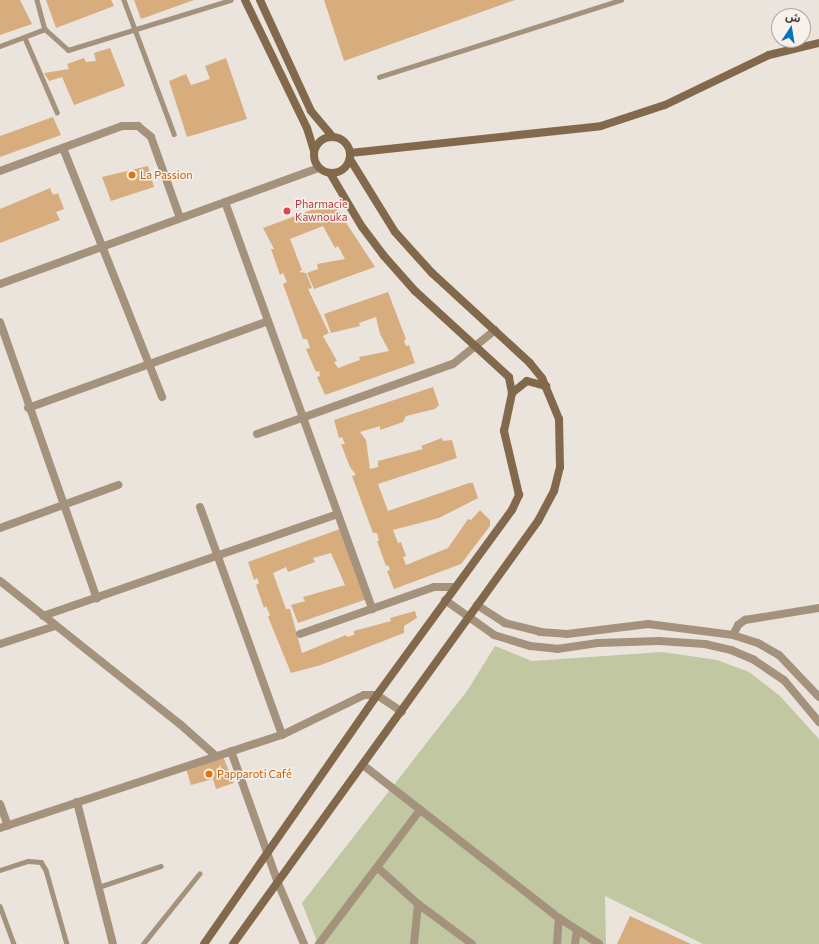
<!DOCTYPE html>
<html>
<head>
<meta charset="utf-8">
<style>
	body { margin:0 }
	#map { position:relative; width:819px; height:944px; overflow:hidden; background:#eae4dd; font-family:Commissioner,"Noto Sans Arabic",sans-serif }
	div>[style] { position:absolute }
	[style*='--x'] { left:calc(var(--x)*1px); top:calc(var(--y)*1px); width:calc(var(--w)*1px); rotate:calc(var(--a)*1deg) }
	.green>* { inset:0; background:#c1c8a1 }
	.building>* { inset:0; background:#d8ad7e }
	.lane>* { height:4.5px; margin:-2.25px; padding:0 2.25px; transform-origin:2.25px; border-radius:2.25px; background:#a4927d }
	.street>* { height:8px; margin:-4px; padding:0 4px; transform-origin:4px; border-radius:4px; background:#a4927d }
	.secondary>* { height:8px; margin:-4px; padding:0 4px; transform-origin:4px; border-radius:4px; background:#83694b }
	.secondary>.ring { margin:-4px; padding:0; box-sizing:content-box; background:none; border:8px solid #83694b; border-radius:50% }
	.dots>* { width:11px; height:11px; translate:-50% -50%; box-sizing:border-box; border:2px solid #f7f1ea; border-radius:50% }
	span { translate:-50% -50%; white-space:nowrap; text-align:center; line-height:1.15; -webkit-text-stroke:3px #f7f1ea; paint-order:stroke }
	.food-label { font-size:11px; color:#c56008 }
	.left { translate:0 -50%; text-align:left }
	.health-label { font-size:11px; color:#be3a42 }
	.north { position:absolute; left:771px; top:8px; width:40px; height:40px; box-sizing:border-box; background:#f7f1ea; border:1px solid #ada8a3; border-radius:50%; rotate:12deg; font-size:11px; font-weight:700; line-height:16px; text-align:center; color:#3e3b39 }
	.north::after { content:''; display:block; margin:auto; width:14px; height:18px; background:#0273be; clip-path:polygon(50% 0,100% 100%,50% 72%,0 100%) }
</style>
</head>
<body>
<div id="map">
	<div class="green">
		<i style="clip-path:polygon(495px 646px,532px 661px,662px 652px,717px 660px,749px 672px,780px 696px,819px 739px,819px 944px,703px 944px,605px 896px,606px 944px,318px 944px,302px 903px,467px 691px)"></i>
	</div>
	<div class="building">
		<i style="clip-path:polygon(0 0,20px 0,32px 24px,0 35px)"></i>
		<i style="clip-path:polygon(46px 0,111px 0,114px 6px,56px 28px)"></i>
		<i style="clip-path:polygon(134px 0,194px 0,141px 19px)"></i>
		<i style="clip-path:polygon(324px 0,515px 0,344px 61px)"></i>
		<i style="clip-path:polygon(110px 48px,125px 86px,74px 105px,62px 77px,49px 81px,44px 73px,69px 69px,67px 64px,84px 58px,86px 62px,96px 61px,94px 53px)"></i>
		<i style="clip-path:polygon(226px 58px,247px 119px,187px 137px,169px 81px,186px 74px,191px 85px,210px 79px,205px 66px)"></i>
		<i style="clip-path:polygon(53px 117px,61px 135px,0 157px,0 136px)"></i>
		<i style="clip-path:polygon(148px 166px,154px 187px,111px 201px,102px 177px)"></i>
		<i style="clip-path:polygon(50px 188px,53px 195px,58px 193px,64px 209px,56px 212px,60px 220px,0 243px,0 209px)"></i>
		<i style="clip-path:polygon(333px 202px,343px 217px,340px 218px,342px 222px,345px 221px,375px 267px,314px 289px,307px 273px,318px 269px,317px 264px,345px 259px,338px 246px,335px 248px,323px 226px,290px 239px,302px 270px,299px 272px,306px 273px,312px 288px,308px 289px,329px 333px,323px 336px,337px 361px,334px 362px,338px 368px,360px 360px,359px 357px,389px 351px,380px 334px,376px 317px,359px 323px,360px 326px,331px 333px,324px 314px,388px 292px,406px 339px,404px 341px,406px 346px,409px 345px,415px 363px,325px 395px,317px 377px,320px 376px,319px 371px,316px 372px,306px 349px,310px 348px,307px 339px,303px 339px,283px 284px,287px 282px,283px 273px,280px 275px,271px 249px,274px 249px,263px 228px)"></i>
		<i style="clip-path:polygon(433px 387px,439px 405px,435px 409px,406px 416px,403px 422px,380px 430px,380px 426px,360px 432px,366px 440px,370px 469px,378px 467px,378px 461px,423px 449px,421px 446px,442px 438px,443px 441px,452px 440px,457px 458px,378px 484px,388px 511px,469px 483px,473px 483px,478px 498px,439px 518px,393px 530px,398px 543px,401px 542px,406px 556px,403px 557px,406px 565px,448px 548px,468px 519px,471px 520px,480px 510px,490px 520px,490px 526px,461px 564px,394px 589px,387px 571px,390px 570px,388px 565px,386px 566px,377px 541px,379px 541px,377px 533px,373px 533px,352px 476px,356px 475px,350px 467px,341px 444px,345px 444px,342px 437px,339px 438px,334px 420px)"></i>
		<i style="clip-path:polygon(340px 529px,367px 599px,298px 623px,291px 605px,305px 601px,303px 597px,345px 585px,331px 553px,313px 558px,315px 562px,288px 572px,286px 567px,273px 573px,286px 609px,290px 609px,302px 653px,346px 635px,347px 637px,354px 635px,354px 631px,391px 621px,390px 618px,415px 611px,417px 618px,404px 626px,404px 633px,321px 665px,291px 673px,268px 617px,270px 615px,266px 606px,264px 608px,256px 585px,259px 583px,257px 578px,254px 580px,248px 562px)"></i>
		<i style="clip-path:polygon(222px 754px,234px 783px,216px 789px,213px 779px,191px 785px,186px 769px)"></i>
		<i style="clip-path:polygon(630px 916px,691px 944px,617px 944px)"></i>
	</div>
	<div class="lane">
		<i style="--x:37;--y:0;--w:30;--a:75"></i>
		<i style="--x:45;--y:29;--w:31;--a:42"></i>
		<i style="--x:68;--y:50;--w:170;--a:-17.1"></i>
		<i style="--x:124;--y:0;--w:143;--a:69.5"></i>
		<i style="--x:25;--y:38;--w:81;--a:66.6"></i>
		<i style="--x:0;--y:46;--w:48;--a:-20.7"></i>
		<i style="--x:379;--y:77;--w:254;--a:-17.7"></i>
		<i style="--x:0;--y:870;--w:29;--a:-18"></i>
		<i style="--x:28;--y:861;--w:13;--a:4"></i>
		<i style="--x:41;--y:862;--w:9;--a:58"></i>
		<i style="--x:46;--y:870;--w:77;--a:74.2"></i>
		<i style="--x:99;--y:887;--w:65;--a:-18.7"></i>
		<i style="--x:0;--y:906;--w:40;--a:69.8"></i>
		<i style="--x:143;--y:944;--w:90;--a:-51.3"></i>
	</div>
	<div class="street">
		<i style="--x:63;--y:148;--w:268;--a:68.3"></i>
		<i style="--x:0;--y:171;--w:130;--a:-20.2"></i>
		<i style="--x:122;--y:126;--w:16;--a:0"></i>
		<i style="--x:138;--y:126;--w:17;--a:40"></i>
		<i style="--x:151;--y:137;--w:86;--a:70.3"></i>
		<i style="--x:225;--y:202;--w:433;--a:70.1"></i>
		<i style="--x:0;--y:284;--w:339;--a:-20"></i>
		<i style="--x:0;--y:322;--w:293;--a:70.7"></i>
		<i style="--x:28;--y:408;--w:255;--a:-19.9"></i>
		<i style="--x:257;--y:434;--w:208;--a:-19.7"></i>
		<i style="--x:453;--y:364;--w:54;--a:-39"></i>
		<i style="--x:200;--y:507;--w:242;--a:70.2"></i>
		<i style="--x:0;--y:528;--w:126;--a:-20"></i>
		<i style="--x:0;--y:581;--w:231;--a:38.5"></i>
		<i style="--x:181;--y:725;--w:47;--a:41.5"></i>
		<i style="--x:445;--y:600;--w:60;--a:35.5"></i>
		<i style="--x:494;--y:635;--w:38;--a:17"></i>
		<i style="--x:530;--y:646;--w:27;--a:6"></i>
		<i style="--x:557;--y:649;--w:41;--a:-8.3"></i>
		<i style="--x:598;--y:643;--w:61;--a:-1.9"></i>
		<i style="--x:659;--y:641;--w:46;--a:3.7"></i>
		<i style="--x:705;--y:644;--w:27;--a:13"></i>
		<i style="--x:731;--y:650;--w:25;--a:23"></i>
		<i style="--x:754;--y:660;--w:36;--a:34"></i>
		<i style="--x:784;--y:680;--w:55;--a:50.2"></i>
		<i style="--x:477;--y:605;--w:33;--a:33"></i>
		<i style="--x:505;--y:623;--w:36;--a:14"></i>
		<i style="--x:540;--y:632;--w:27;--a:4"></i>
		<i style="--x:567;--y:634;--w:82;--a:-7"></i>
		<i style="--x:648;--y:624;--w:86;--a:7.4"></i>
		<i style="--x:733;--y:635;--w:26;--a:18"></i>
		<i style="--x:758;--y:643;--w:24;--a:30"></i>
		<i style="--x:779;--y:655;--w:58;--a:46.4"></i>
		<i style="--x:43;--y:616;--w:312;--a:-19.1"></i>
		<i style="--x:300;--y:634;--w:142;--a:-19.3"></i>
		<i style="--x:434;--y:587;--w:20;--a:0"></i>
		<i style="--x:733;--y:635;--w:11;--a:-63"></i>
		<i style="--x:738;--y:625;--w:9;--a:-36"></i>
		<i style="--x:745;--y:620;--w:75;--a:-9.2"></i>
		<i style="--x:0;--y:644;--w:58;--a:-18.1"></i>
		<i style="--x:231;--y:751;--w:140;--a:70.4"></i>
		<i style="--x:278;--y:883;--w:66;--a:66.9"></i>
		<i style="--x:363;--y:765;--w:249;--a:38"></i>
		<i style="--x:559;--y:918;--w:48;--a:33"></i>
		<i style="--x:77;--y:802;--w:146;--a:75.8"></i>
		<i style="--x:0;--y:804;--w:23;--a:70"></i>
		<i style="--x:0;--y:828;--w:297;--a:-18.3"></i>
		<i style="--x:282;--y:735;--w:91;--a:-26"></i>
		<i style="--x:364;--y:695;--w:13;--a:0"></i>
		<i style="--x:377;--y:695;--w:30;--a:34"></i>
		<i style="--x:378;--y:868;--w:54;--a:42"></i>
		<i style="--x:418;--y:904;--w:67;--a:36.5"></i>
		<i style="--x:319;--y:944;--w:168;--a:-53"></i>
		<i style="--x:414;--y:944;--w:40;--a:-84.3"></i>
		<i style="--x:557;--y:944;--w:26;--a:-86"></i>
		<i style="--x:575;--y:944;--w:14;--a:-82"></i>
	</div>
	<div class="secondary">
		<i style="--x:245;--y:0;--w:142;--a:64.2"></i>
		<i style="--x:307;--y:128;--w:24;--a:73"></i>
		<i style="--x:260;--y:0;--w:122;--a:65.3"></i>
		<i style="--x:311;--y:111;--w:34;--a:50"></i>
		<i class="ring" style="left:314px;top:137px;width:28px;height:28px"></i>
		<i style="--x:350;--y:153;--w:252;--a:-6.1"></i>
		<i style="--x:601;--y:126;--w:67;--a:-18.2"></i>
		<i style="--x:665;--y:105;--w:115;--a:-25.7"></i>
		<i style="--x:769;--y:55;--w:51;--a:-13.5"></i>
		<i style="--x:512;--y:393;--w:19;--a:-39"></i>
		<i style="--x:527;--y:381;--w:20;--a:15"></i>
		<i style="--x:204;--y:944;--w:303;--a:-55.2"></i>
		<i style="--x:377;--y:695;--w:229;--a:-53.9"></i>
		<i style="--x:512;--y:510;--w:17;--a:-65"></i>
		<i style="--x:519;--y:495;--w:66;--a:-103.2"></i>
		<i style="--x:504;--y:431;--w:39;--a:-78"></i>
		<i style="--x:512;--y:393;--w:16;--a:-101"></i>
		<i style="--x:509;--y:377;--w:127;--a:-137.5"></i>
		<i style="--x:415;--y:291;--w:47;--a:-131.5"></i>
		<i style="--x:384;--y:256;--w:36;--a:-127"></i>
		<i style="--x:362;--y:227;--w:63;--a:-120.7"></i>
		<i style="--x:233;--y:944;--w:521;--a:-54.21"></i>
		<i style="--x:538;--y:521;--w:34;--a:-62"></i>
		<i style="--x:554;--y:491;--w:25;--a:-76"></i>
		<i style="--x:560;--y:467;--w:48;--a:-91.2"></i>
		<i style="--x:559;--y:419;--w:44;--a:-112.5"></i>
		<i style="--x:542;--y:378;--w:19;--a:-129"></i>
		<i style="--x:530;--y:363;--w:133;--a:-137.4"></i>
		<i style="--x:432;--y:273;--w:55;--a:-132.1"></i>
		<i style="--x:395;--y:232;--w:86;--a:-121.7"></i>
	</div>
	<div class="dots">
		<i style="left:132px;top:175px;background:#e8710a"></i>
		<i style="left:287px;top:211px;background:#e0444e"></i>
		<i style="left:209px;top:774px;background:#e8710a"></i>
	</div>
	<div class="food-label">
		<span class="left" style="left:140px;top:175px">La Passion</span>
		<span class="left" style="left:217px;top:774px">Papparoti Café</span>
	</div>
	<div class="health-label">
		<span class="left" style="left:295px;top:211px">Pharmacie<br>Kawnouka</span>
	</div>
	<div class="north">ش</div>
</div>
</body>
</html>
